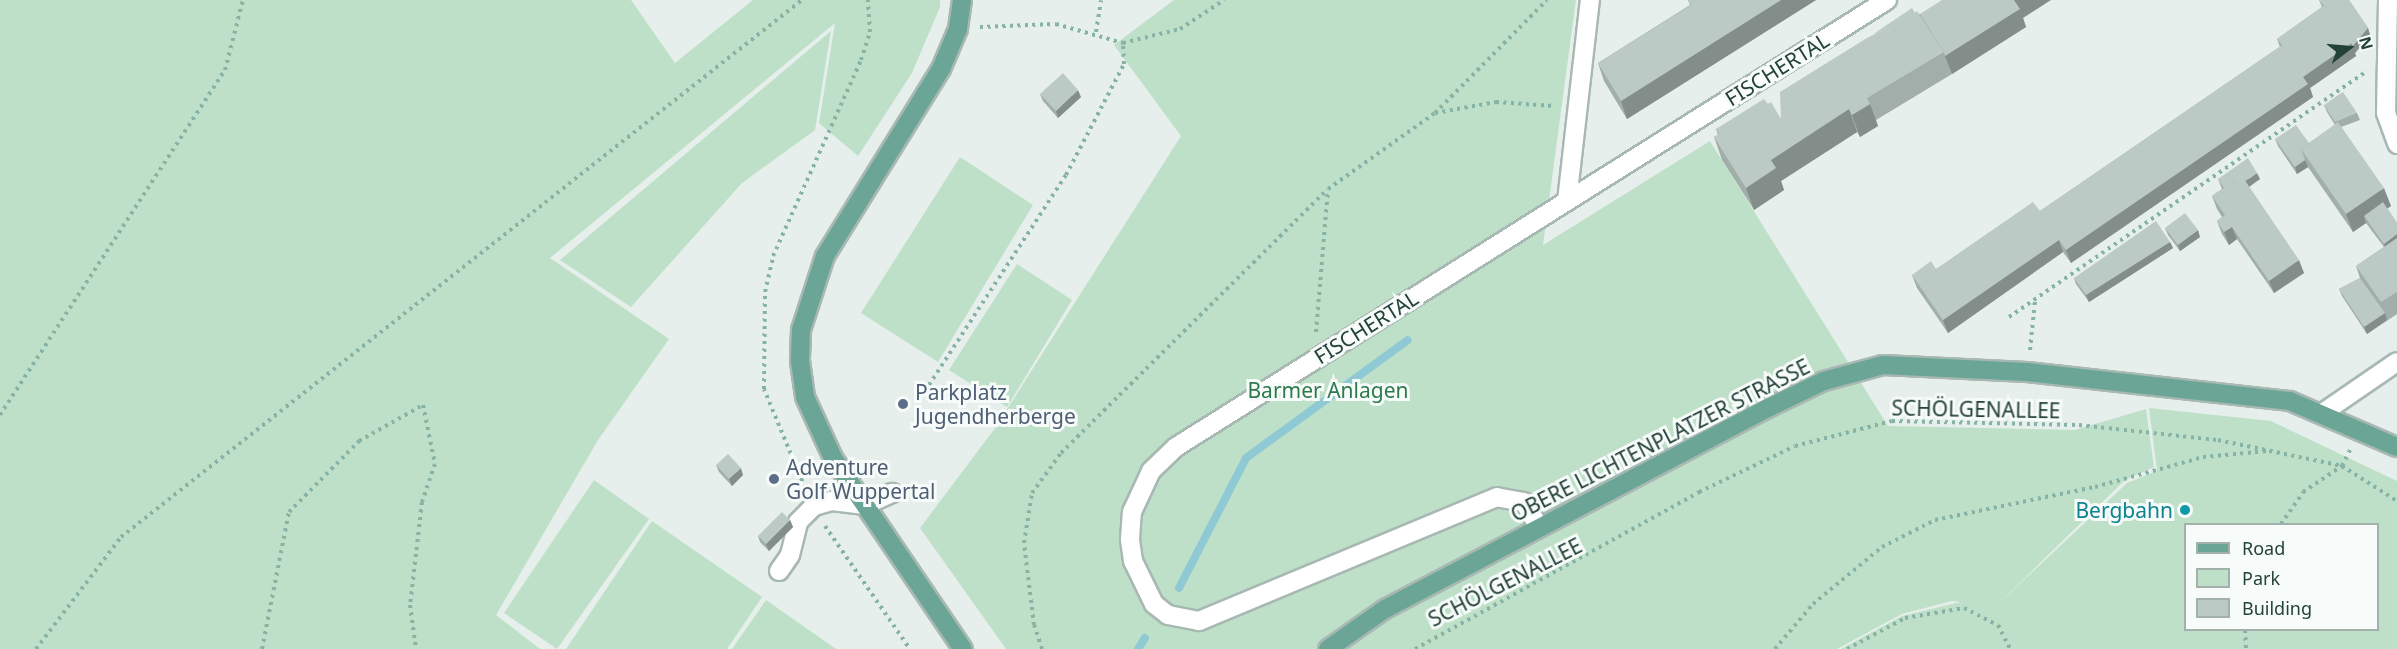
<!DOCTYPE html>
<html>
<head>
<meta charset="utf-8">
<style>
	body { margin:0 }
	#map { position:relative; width:2397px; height:649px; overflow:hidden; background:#e6efeb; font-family:"Noto Sans",sans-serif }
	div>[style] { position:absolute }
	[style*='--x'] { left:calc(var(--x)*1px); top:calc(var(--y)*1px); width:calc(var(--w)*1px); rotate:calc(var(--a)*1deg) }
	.green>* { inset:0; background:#bfe0c8 }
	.stream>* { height:8px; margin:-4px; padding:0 4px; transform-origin:4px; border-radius:4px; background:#8ec9d4 }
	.path>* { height:4px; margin-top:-2px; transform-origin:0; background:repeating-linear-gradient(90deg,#86b3a5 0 3px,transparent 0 7.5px) }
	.roads { filter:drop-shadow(2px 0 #a8b8b2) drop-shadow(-2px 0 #a8b8b2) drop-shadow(0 2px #a8b8b2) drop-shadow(0 -2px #a8b8b2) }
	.minor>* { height:18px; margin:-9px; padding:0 9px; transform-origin:9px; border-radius:9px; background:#fff }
	.major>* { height:18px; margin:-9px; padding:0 9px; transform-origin:9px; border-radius:9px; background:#6aa596 }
	.wall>* { inset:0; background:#a1aea9 }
	.shaded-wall>* { inset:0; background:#838d89 }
	.building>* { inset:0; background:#bbcac4 }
	.dots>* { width:16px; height:16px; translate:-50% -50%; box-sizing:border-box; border:3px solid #f7fbf9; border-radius:50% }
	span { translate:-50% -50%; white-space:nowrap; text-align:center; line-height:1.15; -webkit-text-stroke:6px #f7fbf9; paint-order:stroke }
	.street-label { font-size:21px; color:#24423a }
	.park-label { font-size:21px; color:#2d7a4b }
	.service-label { font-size:21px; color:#4e5e75 }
	.left { translate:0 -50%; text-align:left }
	.culture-label { font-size:21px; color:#0d838f }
	.right { translate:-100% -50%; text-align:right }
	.legend { position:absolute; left:2184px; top:523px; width:195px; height:108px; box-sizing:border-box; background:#f7fbf9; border:2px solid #a3b1ad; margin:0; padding:8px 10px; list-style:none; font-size:18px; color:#24423a }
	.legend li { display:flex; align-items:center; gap:12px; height:30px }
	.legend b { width:30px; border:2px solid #a3b1ad }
	.north { position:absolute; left:2319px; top:18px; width:60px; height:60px; -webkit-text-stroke:4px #f7fbf9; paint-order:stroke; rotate:74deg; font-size:16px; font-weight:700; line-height:24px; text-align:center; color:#24423a }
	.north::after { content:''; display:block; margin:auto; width:21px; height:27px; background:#24423a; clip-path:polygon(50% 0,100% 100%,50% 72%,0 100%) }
</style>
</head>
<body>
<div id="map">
	<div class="green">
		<i style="clip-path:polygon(0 0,631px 0,675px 63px,753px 0,940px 0,940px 7px,912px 73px,858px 156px,819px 123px,835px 23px,550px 258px,669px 339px,598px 440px,496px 615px,540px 649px,0 649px)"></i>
		<i style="clip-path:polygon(evenodd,1174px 0,1576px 0,1543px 245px,1710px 141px,1888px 426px,2075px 430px,2146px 409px,2154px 467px,2125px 480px,1996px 606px,2127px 483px,2157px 471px,2149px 408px,2271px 421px,2397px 481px,2397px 649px,1841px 649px,1902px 616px,1960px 602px,1952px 601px,1902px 614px,1837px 649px,1006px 649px,920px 528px,995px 428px,1181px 136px,1114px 45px,1174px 0,2186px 524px,2378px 524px,2378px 630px,2186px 630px,2186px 524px)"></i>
		<i style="clip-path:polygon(831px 31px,815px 130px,742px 183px,631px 307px,560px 260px)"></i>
		<i style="clip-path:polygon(960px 157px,1033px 205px,938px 362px,861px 313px)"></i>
		<i style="clip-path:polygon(1017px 264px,1072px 300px,1007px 407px,949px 370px)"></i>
		<i style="clip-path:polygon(594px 480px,649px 519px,557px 649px,504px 613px)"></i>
		<i style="clip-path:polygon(652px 521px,762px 597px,727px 649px,566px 649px)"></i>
		<i style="clip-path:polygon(766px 600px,836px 649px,732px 649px)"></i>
	</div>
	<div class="stream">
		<i style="--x:1179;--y:588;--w:146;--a:-62.7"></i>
		<i style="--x:1246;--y:458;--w:200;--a:-36.1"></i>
		<i style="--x:1138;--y:649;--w:13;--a:-58"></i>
	</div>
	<div class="path">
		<i style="--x:980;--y:27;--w:76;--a:-2.3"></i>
		<i style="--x:1056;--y:24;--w:70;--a:15.8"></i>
		<i style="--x:1123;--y:43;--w:59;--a:-13.8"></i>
		<i style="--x:1180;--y:29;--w:53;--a:-33.4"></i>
		<i style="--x:1096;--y:32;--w:32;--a:-81"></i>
		<i style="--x:1435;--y:113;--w:62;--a:-10.2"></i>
		<i style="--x:1496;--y:102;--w:59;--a:3.9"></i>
		<i style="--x:2009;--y:317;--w:431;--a:-34.5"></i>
		<i style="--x:1316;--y:332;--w:143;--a:-85.2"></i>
		<i style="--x:2030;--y:350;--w:49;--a:-84.2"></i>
		<i style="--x:929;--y:385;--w:251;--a:-56.9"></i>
		<i style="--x:1066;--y:175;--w:125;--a:-62.4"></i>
		<i style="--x:1124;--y:64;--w:21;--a:-93"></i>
		<i style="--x:0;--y:415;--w:412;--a:-56.9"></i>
		<i style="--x:225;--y:70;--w:72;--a:-75.6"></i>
		<i style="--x:805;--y:488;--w:107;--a:-112.5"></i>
		<i style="--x:764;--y:389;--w:97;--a:-89.4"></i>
		<i style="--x:765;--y:292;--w:37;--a:-77"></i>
		<i style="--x:773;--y:256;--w:215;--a:-65.8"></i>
		<i style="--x:861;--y:60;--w:29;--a:-72"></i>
		<i style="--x:870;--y:32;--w:32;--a:-94"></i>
		<i style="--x:2281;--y:524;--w:39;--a:-55"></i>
		<i style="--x:2303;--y:492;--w:47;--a:-33.7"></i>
		<i style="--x:2342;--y:466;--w:18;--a:-63"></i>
		<i style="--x:825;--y:526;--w:150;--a:55.4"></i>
		<i style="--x:2245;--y:630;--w:19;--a:87"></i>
		<i style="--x:36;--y:649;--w:141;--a:-52.8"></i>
		<i style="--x:121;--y:537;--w:867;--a:-38.26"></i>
		<i style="--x:262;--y:649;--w:140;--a:-78.9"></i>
		<i style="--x:289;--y:512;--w:100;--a:-45.4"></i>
		<i style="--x:359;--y:441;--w:73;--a:-29.4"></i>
		<i style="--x:423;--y:405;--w:60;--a:78.5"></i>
		<i style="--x:435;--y:464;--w:40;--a:108.9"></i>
		<i style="--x:422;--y:502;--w:104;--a:96.6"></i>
		<i style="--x:410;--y:605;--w:44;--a:82.2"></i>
		<i style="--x:1042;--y:649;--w:25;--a:-108"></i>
		<i style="--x:1034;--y:625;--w:83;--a:-97"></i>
		<i style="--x:1024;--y:543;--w:51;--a:-80.9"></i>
		<i style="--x:1032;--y:493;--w:49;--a:-54.1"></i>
		<i style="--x:1061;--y:453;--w:375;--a:-44.7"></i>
		<i style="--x:1328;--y:189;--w:131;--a:-35.4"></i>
		<i style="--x:1435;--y:113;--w:159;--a:-45.3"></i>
		<i style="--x:1415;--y:649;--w:325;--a:-28.9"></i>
		<i style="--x:1699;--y:492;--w:106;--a:-25.6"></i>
		<i style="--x:1795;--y:446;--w:100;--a:-14.5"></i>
		<i style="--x:1892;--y:421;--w:187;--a:1.2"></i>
		<i style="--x:2079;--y:425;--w:140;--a:6.2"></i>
		<i style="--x:2218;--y:440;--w:127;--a:11.8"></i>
		<i style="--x:2342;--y:466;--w:65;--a:32.5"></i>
		<i style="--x:1775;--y:649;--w:59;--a:-49.8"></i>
		<i style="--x:1813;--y:604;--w:89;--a:-39.6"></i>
		<i style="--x:1882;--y:547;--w:59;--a:-27"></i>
		<i style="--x:1935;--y:520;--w:163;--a:-11.7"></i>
		<i style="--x:2095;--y:487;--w:112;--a:-15.5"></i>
		<i style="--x:2203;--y:457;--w:65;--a:-5.3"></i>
		<i style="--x:1847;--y:649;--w:66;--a:-28.1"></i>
		<i style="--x:1905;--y:618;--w:60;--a:-9.6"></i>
		<i style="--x:1964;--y:608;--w:38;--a:27"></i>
		<i style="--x:1998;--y:625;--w:27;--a:63"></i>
	</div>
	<div class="roads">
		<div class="minor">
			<i style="--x:2388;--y:0;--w:113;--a:91"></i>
			<i style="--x:2386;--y:113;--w:33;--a:70"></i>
			<i style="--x:1567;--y:201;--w:202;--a:-83.5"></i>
			<i style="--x:2324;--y:412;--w:88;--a:-34.4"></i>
			<i style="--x:1539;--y:527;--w:29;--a:-121"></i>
			<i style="--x:1524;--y:502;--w:27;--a:-170"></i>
			<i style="--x:1497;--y:497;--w:323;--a:157.4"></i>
			<i style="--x:1199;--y:621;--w:32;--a:-169"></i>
			<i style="--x:1168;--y:615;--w:18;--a:-142"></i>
			<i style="--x:1154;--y:604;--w:48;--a:-116"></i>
			<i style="--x:1133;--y:561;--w:22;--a:-98"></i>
			<i style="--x:1130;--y:539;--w:27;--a:-86"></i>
			<i style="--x:1132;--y:512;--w:45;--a:-65.1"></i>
			<i style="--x:1151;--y:471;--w:35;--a:-44"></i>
			<i style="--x:1176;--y:447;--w:840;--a:-32.16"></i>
			<i style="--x:779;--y:571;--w:19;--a:-55"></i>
			<i style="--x:790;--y:555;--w:34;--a:-76"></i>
			<i style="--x:798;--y:522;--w:23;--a:-45"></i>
			<i style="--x:814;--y:506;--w:19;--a:-16"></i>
			<i style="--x:832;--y:501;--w:33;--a:7"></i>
			<i style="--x:865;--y:505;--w:30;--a:-24"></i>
		</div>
		<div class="major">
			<i style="--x:962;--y:0;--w:29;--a:98"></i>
			<i style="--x:958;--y:29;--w:43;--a:113"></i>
			<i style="--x:941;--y:69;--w:220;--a:121.8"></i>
			<i style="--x:825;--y:256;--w:78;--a:108"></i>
			<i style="--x:801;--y:330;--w:31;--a:92"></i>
			<i style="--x:800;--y:361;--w:36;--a:82"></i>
			<i style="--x:805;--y:397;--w:67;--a:65.3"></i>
			<i style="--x:833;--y:458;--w:231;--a:55.8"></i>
			<i style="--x:1328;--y:649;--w:70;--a:-35.1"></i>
			<i style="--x:1385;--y:609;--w:435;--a:-27.7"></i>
			<i style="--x:1770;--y:407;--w:60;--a:-25.7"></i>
			<i style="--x:1824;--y:381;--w:61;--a:-15.2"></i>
			<i style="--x:1883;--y:365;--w:144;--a:2.8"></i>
			<i style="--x:2027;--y:372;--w:265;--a:6.3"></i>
			<i style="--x:2290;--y:401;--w:116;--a:23.3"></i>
		</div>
	</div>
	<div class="wall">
		<i style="clip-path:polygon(1688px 0,1816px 0,1627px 119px,1604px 81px,1598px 63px,1690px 5px)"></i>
		<i style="clip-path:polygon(2319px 0,2349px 0,2368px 28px,2370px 35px,2355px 53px,2356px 56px,2310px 88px,2313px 97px,2071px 263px,2063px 252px,1948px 333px,1917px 288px,1912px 275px,1936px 269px,2040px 211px,2280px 47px,2277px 39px,2322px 7px)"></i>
		<i style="clip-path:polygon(1915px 13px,1920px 14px,2023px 18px,2026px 27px,1952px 74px,1876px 120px,1878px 126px,1860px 137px,1857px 132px,1781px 181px,1784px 190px,1754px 210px,1722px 160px,1714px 137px,1718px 135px,1716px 129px,1768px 104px,1781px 119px)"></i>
		<i style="clip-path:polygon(1040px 94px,1081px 97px,1058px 118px,1043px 101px)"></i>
		<i style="clip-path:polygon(2324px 105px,2357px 113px,2360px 120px,2341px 127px,2391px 206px,2387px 208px,2397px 223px,2397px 314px,2367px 334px,2342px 296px,2339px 289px,2360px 278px,2356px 266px,2384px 247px,2366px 223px,2353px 232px,2308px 167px,2297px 174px,2278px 146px,2275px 139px,2309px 143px,2335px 125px,2327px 112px)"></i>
		<i style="clip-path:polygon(2218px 179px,2260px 179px,2249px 187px,2304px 273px,2274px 293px,2237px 239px,2229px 245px,2222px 234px,2217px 221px,2222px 217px,2217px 209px,2212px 196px,2222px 189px)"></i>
		<i style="clip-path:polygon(2165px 228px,2200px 237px,2180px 251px,2168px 235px)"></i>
		<i style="clip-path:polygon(2170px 242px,2173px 248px,2089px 302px,2076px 284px,2074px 278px)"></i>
		<i style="clip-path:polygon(716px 465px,743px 475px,732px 486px,719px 472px)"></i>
		<i style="clip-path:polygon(790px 520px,793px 527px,769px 551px,760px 542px,758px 536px)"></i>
	</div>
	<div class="shaded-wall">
		<i style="clip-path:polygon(1781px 0,1816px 0,1627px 119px,1621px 101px)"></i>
		<i style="clip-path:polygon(2014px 0,2051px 0,2023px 18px,2026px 27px,1952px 74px,1945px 56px)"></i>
		<i style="clip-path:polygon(2368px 28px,2370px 35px,2355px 53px,2356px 56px,2310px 88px,2313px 97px,2071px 263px,2066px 250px,2303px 77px)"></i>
		<i style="clip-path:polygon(1078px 90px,1081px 97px,1058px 118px,1056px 111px)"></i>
		<i style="clip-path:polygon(1870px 104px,1878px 126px,1860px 137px,1852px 115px)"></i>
		<i style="clip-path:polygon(1849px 109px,1857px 132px,1781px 181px,1784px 190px,1754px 210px,1746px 188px,1771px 160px)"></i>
		<i style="clip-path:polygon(2305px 160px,2308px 167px,2297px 174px,2295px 167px)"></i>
		<i style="clip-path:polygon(2257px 173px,2260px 179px,2230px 200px,2227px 194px)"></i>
		<i style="clip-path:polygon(2384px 188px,2391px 206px,2368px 222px,2364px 216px,2366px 223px,2353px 232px,2346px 214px)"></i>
		<i style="clip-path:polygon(2232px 227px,2237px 239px,2229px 245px,2224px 232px)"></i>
		<i style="clip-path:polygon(2198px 230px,2200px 237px,2180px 251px,2178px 245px)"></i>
		<i style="clip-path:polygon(2397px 234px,2397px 243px,2386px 251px,2384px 244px)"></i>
		<i style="clip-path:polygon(2059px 240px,2063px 252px,1948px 333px,1943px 320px)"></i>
		<i style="clip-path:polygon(2170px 242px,2173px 248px,2089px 302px,2086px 295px)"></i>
		<i style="clip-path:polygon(2299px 260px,2304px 273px,2274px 293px,2269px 281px)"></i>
		<i style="clip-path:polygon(2385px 313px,2387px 320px,2367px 334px,2364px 327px)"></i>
		<i style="clip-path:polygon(741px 468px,743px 475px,732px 486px,729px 479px)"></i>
		<i style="clip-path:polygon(790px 520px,793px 527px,769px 551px,766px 544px)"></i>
	</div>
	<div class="building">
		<i style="clip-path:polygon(1688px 0,1781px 0,1621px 101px,1598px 63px,1691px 5px)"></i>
		<i style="clip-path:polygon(1942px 0,2014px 0,2020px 9px,1945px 56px,1944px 52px,1920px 14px)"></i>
		<i style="clip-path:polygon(2319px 0,2349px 0,2368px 28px,2353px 46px,2325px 5px,2324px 6px)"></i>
		<i style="clip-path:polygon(2325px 5px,2352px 43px,2303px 77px,2308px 84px,2066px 250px,2059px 240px,1943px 320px,1912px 275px,1931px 261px,1936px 269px,2033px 202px,2040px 211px,2282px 45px,2277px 39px)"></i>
		<i style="clip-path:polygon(1912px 8px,1915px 13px,1891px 33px,1887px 28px,1875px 34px,1875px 33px)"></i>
		<i style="clip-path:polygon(1917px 11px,1944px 52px,1867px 98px,1870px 104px,1852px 115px,1849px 109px,1771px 160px,1776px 168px,1746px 188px,1714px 137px,1771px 102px,1781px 119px,1780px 92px,1867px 38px,1887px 28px,1891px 33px)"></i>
		<i style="clip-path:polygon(1063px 73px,1078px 90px,1056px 111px,1040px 94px)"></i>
		<i style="clip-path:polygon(2343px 92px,2357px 113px,2335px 122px,2324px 105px)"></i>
		<i style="clip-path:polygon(1764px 99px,1768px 104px,1719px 134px,1716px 129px)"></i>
		<i style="clip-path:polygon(2338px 122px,2384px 188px,2346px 214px,2301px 149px)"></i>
		<i style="clip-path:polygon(2296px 125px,2309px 143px,2301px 149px,2305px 160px,2295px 167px,2275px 139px)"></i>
		<i style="clip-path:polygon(2248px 158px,2257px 173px,2245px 181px,2242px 176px,2224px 188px,2218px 179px)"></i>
		<i style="clip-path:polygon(2242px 176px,2299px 260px,2269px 281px,2232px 227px,2224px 232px,2217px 221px,2225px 215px,2212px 196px)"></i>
		<i style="clip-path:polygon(2383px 202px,2397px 223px,2397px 234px,2384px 244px,2364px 216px)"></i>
		<i style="clip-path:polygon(2185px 213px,2198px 230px,2178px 245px,2165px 228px)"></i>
		<i style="clip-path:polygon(2156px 221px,2170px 242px,2086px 295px,2074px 278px)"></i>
		<i style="clip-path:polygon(2397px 238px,2397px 292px,2381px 302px,2356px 266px)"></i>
		<i style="clip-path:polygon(2360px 278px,2385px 313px,2364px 327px,2339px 289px)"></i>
		<i style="clip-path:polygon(728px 454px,741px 468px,729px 479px,716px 465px)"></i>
		<i style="clip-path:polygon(782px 512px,790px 520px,766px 544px,758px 536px)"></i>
	</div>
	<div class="dots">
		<i style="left:903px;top:404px;background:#5c6f8a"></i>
		<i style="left:774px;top:479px;background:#5c6f8a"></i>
		<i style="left:2185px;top:510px;background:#0f9aa8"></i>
	</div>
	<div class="street-label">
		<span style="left:1777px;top:69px;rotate:-32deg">FISCHERTAL</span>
		<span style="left:1366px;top:327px;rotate:-32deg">FISCHERTAL</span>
		<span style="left:1976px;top:409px;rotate:1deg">SCHÖLGENALLEE</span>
		<span style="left:1660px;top:440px;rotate:-27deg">OBERE LICHTENPLATZER STRASSE</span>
		<span style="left:1505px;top:582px;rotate:-27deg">SCHÖLGENALLEE</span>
	</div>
	<div class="park-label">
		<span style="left:1328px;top:390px">Barmer Anlagen</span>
	</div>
	<div class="service-label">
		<span class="left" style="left:915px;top:404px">Parkplatz<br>Jugendherberge</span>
		<span class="left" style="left:786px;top:479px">Adventure<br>Golf Wuppertal</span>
	</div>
	<div class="culture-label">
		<span class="right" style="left:2173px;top:510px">Bergbahn</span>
	</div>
	<ul class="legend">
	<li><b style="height:8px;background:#6aa596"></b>Road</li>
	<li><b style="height:16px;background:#bfe0c8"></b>Park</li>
	<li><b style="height:16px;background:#bbcac4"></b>Building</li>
	</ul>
	<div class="north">N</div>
</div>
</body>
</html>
